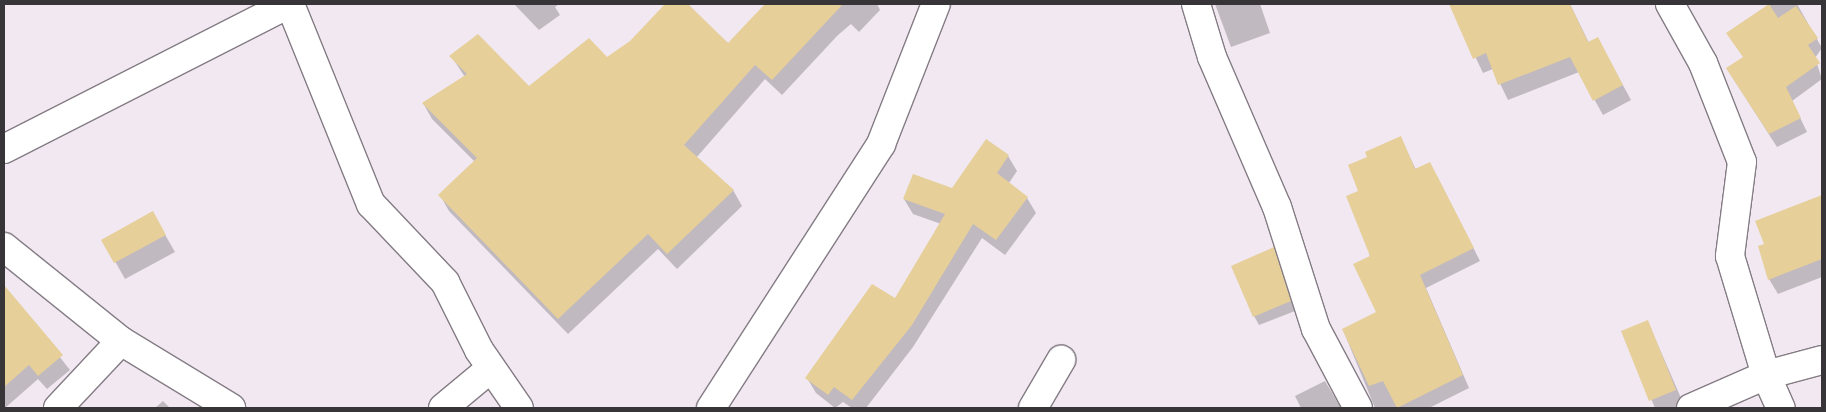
<!DOCTYPE html>
<html>
<head>
<meta charset="utf-8">
<style>
	body { margin:0 }
	#map { position:relative; width:1826px; height:412px; overflow:hidden; background:#f1e8f1; font-family:Inter,sans-serif }
	div>[style] { position:absolute }
	[style*='--x'] { left:calc(var(--x)*1px); top:calc(var(--y)*1px); width:calc(var(--w)*1px); rotate:calc(var(--a)*1deg) }
	.shadow>* { inset:0; background:#0003 }
	.building>* { inset:0; background:#e6cf99 }
	.roads { filter:drop-shadow(1px 0 #847c84) drop-shadow(-1px 0 #847c84) drop-shadow(0 1px #847c84) drop-shadow(0 -1px #847c84) }
	.minor>* { height:28px; margin:-14px; padding:0 14px; transform-origin:14px; border-radius:14px; background:#fff }
	span { translate:-50% -50%; white-space:nowrap; text-align:center; line-height:1.15; -webkit-text-stroke:4.5px #f1e8f1; paint-order:stroke }
	.frame { position:absolute; inset:0; border:5px solid #383538; pointer-events:none }
</style>
</head>
<body>
<div id="map">
	<div class="shadow">
		<i style="clip-path:polygon(514px 4px,559px 4px,555px 7px,560px 15px,539px 30px)"></i>
		<i style="clip-path:polygon(666px 4px,686px 4px,729px 44px,766px 4px,877px 4px,880px 10px,859px 32px,851px 24px,838px 35px,782px 95px,765px 79px,696px 158px,733px 190px,742px 206px,677px 269px,658px 249px,568px 334px,449px 211px,440px 195px,475px 162px,432px 119px,423px 103px,465px 77px,451px 56px,529px 88px,607px 58px,631px 42px)"></i>
		<i style="clip-path:polygon(1215px 4px,1260px 4px,1270px 33px,1231px 47px)"></i>
		<i style="clip-path:polygon(1450px 4px,1570px 4px,1589px 43px,1606px 54px,1631px 100px,1603px 115px,1579px 72px,1508px 100px,1493px 69px,1483px 73px)"></i>
		<i style="clip-path:polygon(1772px 4px,1797px 4px,1822px 48px,1815px 58px,1822px 79px,1792px 101px,1807px 132px,1777px 147px,1727px 69px,1744px 58px,1728px 33px)"></i>
		<i style="clip-path:polygon(1401px 138px,1416px 170px,1437px 176px,1480px 261px,1426px 288px,1469px 388px,1429px 408px,1375px 408px,1343px 330px,1378px 313px,1360px 191px,1369px 158px)"></i>
		<i style="clip-path:polygon(1008px 156px,1017px 171px,1009px 183px,1027px 198px,1036px 213px,1005px 255px,982px 238px,913px 347px,866px 408px,852px 408px,843px 402px,835px 408px,816px 393px,807px 378px,896px 299px,941px 224px,913px 214px,904px 199px,952px 190px)"></i>
		<i style="clip-path:polygon(1817px 199px,1822px 208px,1822px 277px,1778px 294px,1769px 279px,1766px 245px)"></i>
		<i style="clip-path:polygon(152px 212px,175px 252px,125px 279px,103px 240px)"></i>
		<i style="clip-path:polygon(1273px 249px,1295px 311px,1259px 325px,1254px 316px)"></i>
		<i style="clip-path:polygon(4px 286px,70px 370px,47px 389px,38px 379px,5px 408px)"></i>
		<i style="clip-path:polygon(1648px 322px,1684px 405px,1677px 408px,1655px 408px,1623px 332px)"></i>
		<i style="clip-path:polygon(1325px 381px,1341px 408px,1301px 408px,1295px 396px)"></i>
		<i style="clip-path:polygon(163px 401px,170px 408px,155px 408px)"></i>
	</div>
	<div class="building">
		<i style="clip-path:polygon(665px 4px,688px 4px,728px 43px,765px 4px,843px 4px,772px 80px,755px 65px,684px 145px,734px 190px,667px 254px,648px 234px,558px 319px,438px 195px,477px 158px,422px 103px,467px 74px,449px 56px,478px 34px,529px 86px,589px 38px,607px 57px,630px 41px)"></i>
		<i style="clip-path:polygon(1449px 4px,1570px 4px,1588px 42px,1598px 37px,1623px 85px,1593px 101px,1570px 57px,1498px 85px,1486px 53px,1473px 59px)"></i>
		<i style="clip-path:polygon(1769px 4px,1778px 18px,1796px 6px,1818px 38px,1808px 45px,1820px 63px,1786px 87px,1801px 118px,1769px 134px,1726px 68px,1743px 57px,1726px 33px)"></i>
		<i style="clip-path:polygon(1401px 136px,1415px 169px,1430px 162px,1474px 248px,1420px 275px,1463px 375px,1397px 408px,1383px 381px,1369px 386px,1342px 329px,1376px 312px,1353px 264px,1370px 256px,1346px 196px,1358px 191px,1348px 165px,1367px 157px,1365px 152px)"></i>
		<i style="clip-path:polygon(986px 139px,1009px 155px,997px 173px,1028px 197px,996px 240px,973px 224px,912px 325px,852px 400px,834px 387px,828px 395px,805px 378px,872px 284px,895px 298px,945px 214px,903px 199px,913px 174px,952px 188px)"></i>
		<i style="clip-path:polygon(1822px 195px,1822px 259px,1768px 280px,1758px 246px,1764px 244px,1755px 221px)"></i>
		<i style="clip-path:polygon(153px 211px,166px 235px,114px 263px,101px 240px)"></i>
		<i style="clip-path:polygon(1274px 247px,1291px 301px,1253px 317px,1231px 266px)"></i>
		<i style="clip-path:polygon(4px 285px,63px 355px,38px 376px,29px 365px,4px 387px)"></i>
		<i style="clip-path:polygon(1648px 320px,1676px 390px,1649px 401px,1621px 331px)"></i>
	</div>
	<div class="roads">
		<div class="minor">
			<i style="--x:290;--y:4;--w:216;--a:68"></i>
			<i style="--x:371;--y:204;--w:108;--a:46.5"></i>
			<i style="--x:445;--y:282;--w:76;--a:63.4"></i>
			<i style="--x:479;--y:350;--w:70;--a:55.4"></i>
			<i style="--x:1196;--y:4;--w:55;--a:73.2"></i>
			<i style="--x:1212;--y:57;--w:163;--a:66.6"></i>
			<i style="--x:1277;--y:207;--w:128;--a:72.3"></i>
			<i style="--x:1316;--y:329;--w:89;--a:62"></i>
			<i style="--x:1670;--y:4;--w:68;--a:60.8"></i>
			<i style="--x:1703;--y:63;--w:106;--a:68.5"></i>
			<i style="--x:1742;--y:162;--w:95;--a:97.3"></i>
			<i style="--x:1730;--y:256;--w:124;--a:73.2"></i>
			<i style="--x:1766;--y:375;--w:36;--a:66"></i>
			<i style="--x:4;--y:149;--w:319;--a:-27"></i>
			<i style="--x:4;--y:247;--w:150;--a:38.8"></i>
			<i style="--x:121;--y:341;--w:129;--a:31.3"></i>
			<i style="--x:58;--y:408;--w:92;--a:-46.8"></i>
			<i style="--x:443;--y:408;--w:61;--a:-39.7"></i>
			<i style="--x:711;--y:408;--w:314;--a:-57.2"></i>
			<i style="--x:881;--y:144;--w:150;--a:-68.6"></i>
			<i style="--x:1033;--y:408;--w:56;--a:-59.7"></i>
			<i style="--x:1691;--y:408;--w:82;--a:-23.7"></i>
			<i style="--x:1766;--y:375;--w:58;--a:-15"></i>
		</div>
	</div>
	<div class="frame"></div>
</div>
</body>
</html>
